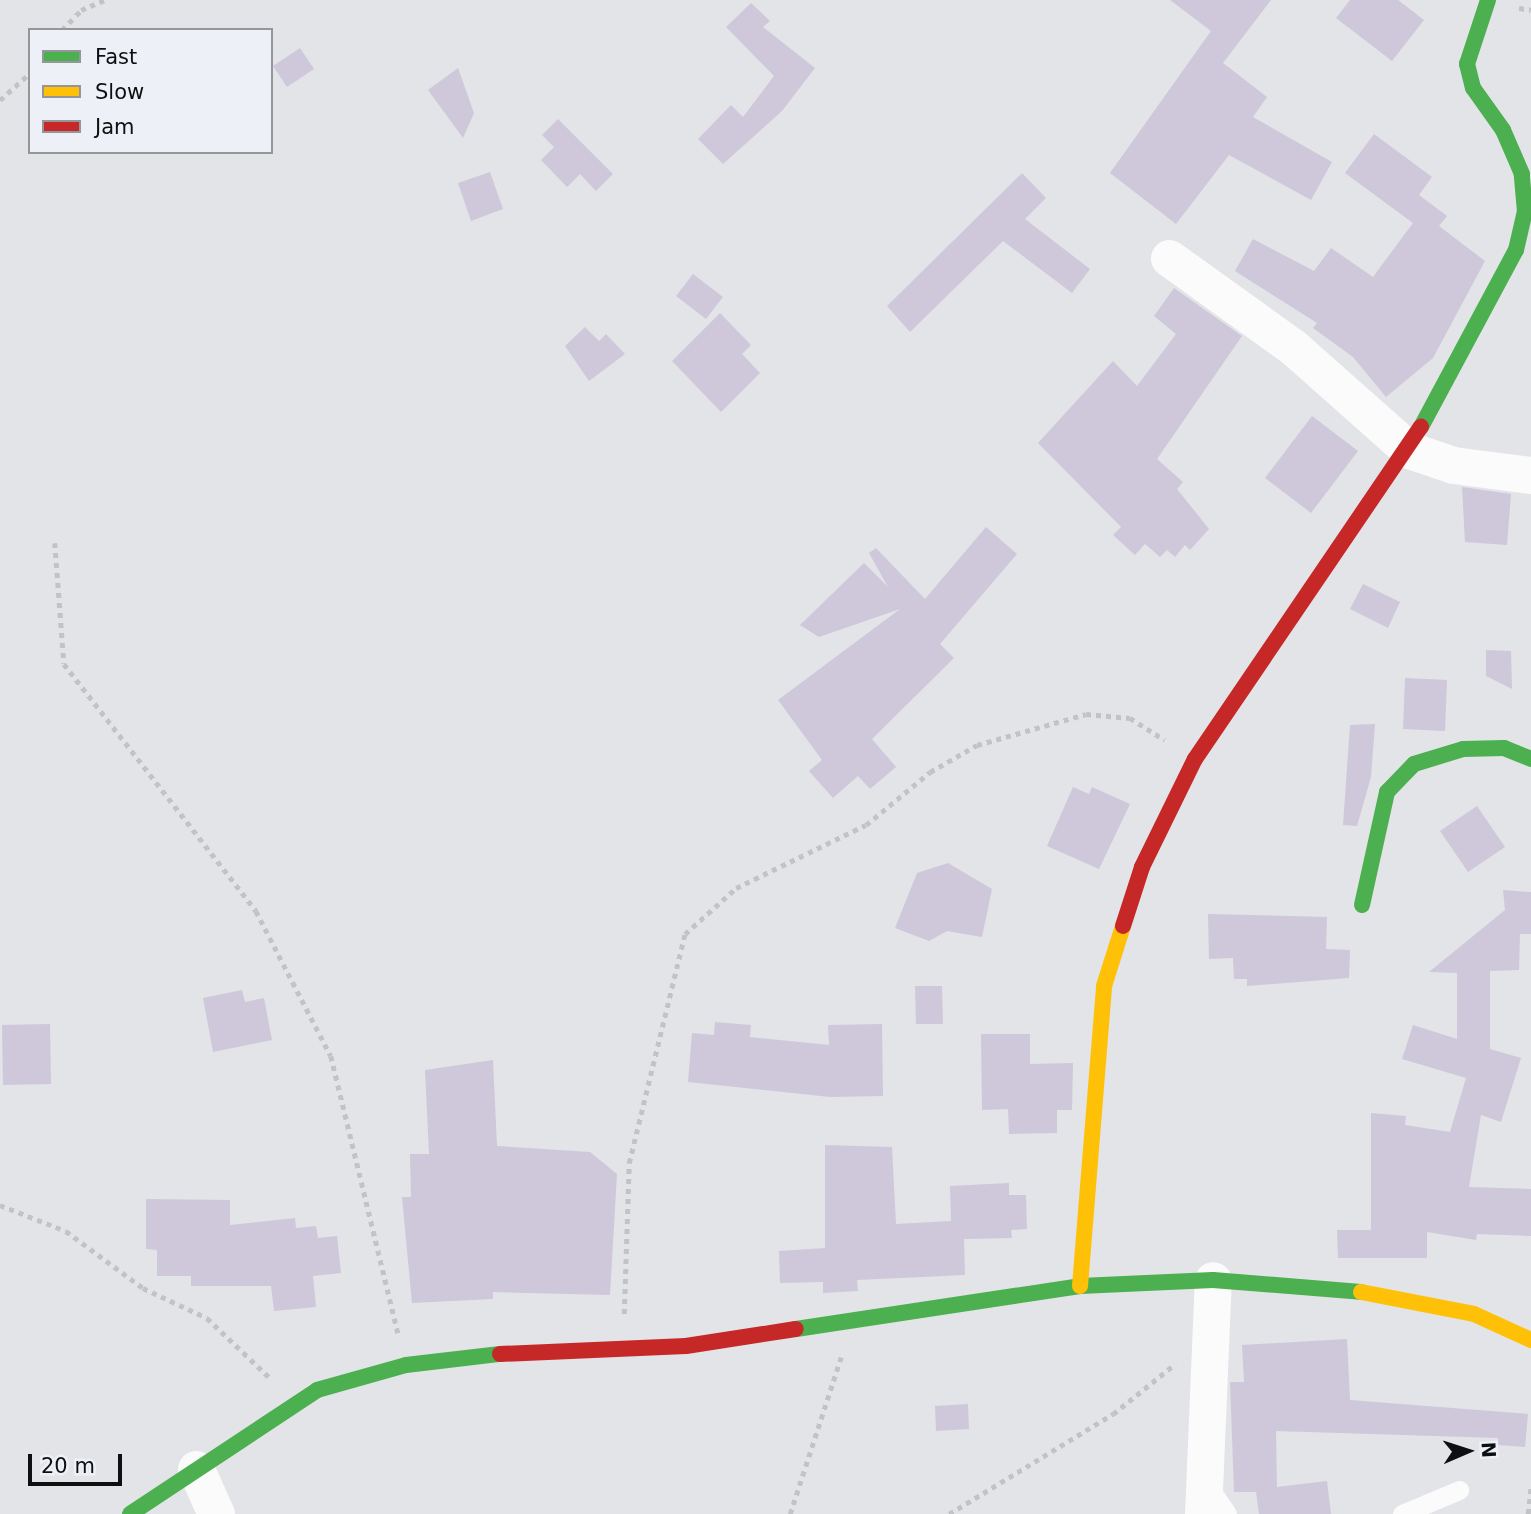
<!DOCTYPE html>
<html>
<head>
<meta charset="utf-8">
<style>
	body { margin:0 }
	#map { position:relative; width:1531px; height:1514px; overflow:hidden; background:#e2e4e7; font-family:"DejaVu Sans",sans-serif }
	div>[style] { position:absolute }
	[style*='--x'] { left:calc(var(--x)*1px); top:calc(var(--y)*1px); width:calc(var(--w)*1px); rotate:calc(var(--a)*1deg) }
	.building>* { inset:0; background:#cec8da }
	.path>* { height:4.5px; margin-top:-2.25px; transform-origin:0; background:repeating-linear-gradient(90deg,#c2c3c5 0 5px,transparent 0 10px) }
	.lane>* { height:19px; margin:-9.5px; padding:0 9.5px; transform-origin:9.5px; border-radius:9.5px; background:#fbfbfb }
	.street>* { height:37px; margin:-18.5px; padding:0 18.5px; transform-origin:18.5px; border-radius:18.5px; background:#fbfbfb }
	.fast>* { height:16px; margin:-8px; padding:0 8px; transform-origin:8px; border-radius:8px; background:#4caf50 }
	.slow>* { height:16px; margin:-8px; padding:0 8px; transform-origin:8px; border-radius:8px; background:#ffc107 }
	.jam>* { height:16px; margin:-8px; padding:0 8px; transform-origin:8px; border-radius:8px; background:#c62828 }
	span { translate:-50% -50%; white-space:nowrap; text-align:center; line-height:1.15; -webkit-text-stroke:5px #edf0f6; paint-order:stroke }
	.legend { position:absolute; left:28px; top:28px; width:245px; height:126px; box-sizing:border-box; background:#edf0f6; border:2px solid #94969a; margin:0; padding:9px 12px; list-style:none; font-size:21px; color:#0e0f11 }
	.legend li { display:flex; align-items:center; gap:14px; height:35px }
	.legend b { width:35px; border:2px solid #94969a }
	.north { position:absolute; left:1433px; top:1416px; width:70px; height:70px; -webkit-text-stroke:5px #edf0f6; paint-order:stroke; rotate:87deg; font-size:19px; font-weight:700; line-height:28px; text-align:center; color:#0e0f11 }
	.north::after { content:''; display:block; margin:auto; width:24px; height:32px; background:#0e0f11; clip-path:polygon(50% 0,100% 100%,50% 72%,0 100%) }
	.scale { position:absolute; left:28px; top:1454px; width:94px; height:32px; box-sizing:border-box; border:4px solid #0e0f11; border-top:0; padding-left:9px; font-size:21px; line-height:24px; white-space:nowrap; color:#0e0f11; -webkit-text-stroke:5px #edf0f6; paint-order:stroke }
</style>
</head>
<body>
<div id="map">
	<div class="building">
		<i style="clip-path:polygon(1170px 0,1271px 0,1223px 63px,1267px 97px,1253px 117px,1332px 162px,1311px 200px,1229px 155px,1176px 224px,1110px 173px,1211px 31px)"></i>
		<i style="clip-path:polygon(1350px 0,1398px 0,1424px 20px,1392px 61px,1336px 18px)"></i>
		<i style="clip-path:polygon(751px 3px,770px 21px,763px 27px,815px 68px,782px 111px,723px 164px,698px 139px,731px 105px,743px 117px,774px 76px,726px 27px)"></i>
		<i style="clip-path:polygon(300px 48px,314px 69px,287px 87px,273px 66px)"></i>
		<i style="clip-path:polygon(458px 68px,474px 113px,463px 138px,428px 90px)"></i>
		<i style="clip-path:polygon(558px 119px,613px 174px,596px 191px,580px 174px,567px 187px,541px 160px,554px 147px,542px 135px)"></i>
		<i style="clip-path:polygon(1374px 134px,1432px 177px,1419px 195px,1447px 216px,1439px 226px,1485px 261px,1433px 358px,1386px 397px,1353px 357px,1313px 328px,1317px 323px,1235px 271px,1253px 239px,1314px 271px,1331px 248px,1373px 277px,1413px 223px,1345px 173px)"></i>
		<i style="clip-path:polygon(490px 172px,503px 209px,471px 221px,458px 183px)"></i>
		<i style="clip-path:polygon(1022px 173px,1046px 198px,1025px 219px,1090px 269px,1072px 293px,1003px 241px,910px 332px,887px 306px)"></i>
		<i style="clip-path:polygon(693px 274px,723px 297px,706px 319px,676px 296px)"></i>
		<i style="clip-path:polygon(1174px 288px,1242px 336px,1157px 459px,1183px 482px,1177px 489px,1209px 529px,1190px 550px,1185px 545px,1175px 557px,1167px 550px,1160px 557px,1145px 544px,1135px 555px,1113px 535px,1121px 527px,1038px 443px,1113px 361px,1137px 386px,1176px 334px,1154px 316px)"></i>
		<i style="clip-path:polygon(720px 313px,751px 345px,742px 354px,760px 373px,721px 412px,672px 361px)"></i>
		<i style="clip-path:polygon(585px 327px,599px 341px,606px 334px,625px 354px,589px 381px,565px 346px)"></i>
		<i style="clip-path:polygon(1312px 416px,1358px 451px,1311px 513px,1265px 478px)"></i>
		<i style="clip-path:polygon(1462px 487px,1511px 494px,1507px 545px,1465px 542px)"></i>
		<i style="clip-path:polygon(986px 527px,1017px 554px,940px 644px,954px 658px,872px 739px,896px 767px,870px 789px,858px 776px,833px 798px,809px 771px,822px 760px,778px 700px,900px 609px,819px 637px,800px 625px,864px 563px,888px 587px,869px 553px,876px 548px,925px 599px)"></i>
		<i style="clip-path:polygon(1363px 584px,1400px 602px,1388px 628px,1350px 609px)"></i>
		<i style="clip-path:polygon(1486px 650px,1511px 651px,1512px 689px,1486px 676px)"></i>
		<i style="clip-path:polygon(1405px 678px,1447px 680px,1445px 731px,1403px 729px)"></i>
		<i style="clip-path:polygon(1375px 724px,1371px 777px,1357px 826px,1343px 825px,1350px 725px)"></i>
		<i style="clip-path:polygon(1073px 787px,1089px 794px,1092px 787px,1130px 804px,1099px 869px,1047px 846px)"></i>
		<i style="clip-path:polygon(1477px 806px,1505px 847px,1468px 872px,1440px 831px)"></i>
		<i style="clip-path:polygon(948px 863px,992px 889px,982px 937px,947px 931px,929px 941px,895px 928px,917px 873px)"></i>
		<i style="clip-path:polygon(1503px 890px,1531px 892px,1531px 934px,1520px 934px,1519px 970px,1490px 971px,1490px 1049px,1521px 1058px,1501px 1122px,1481px 1115px,1469px 1187px,1531px 1189px,1531px 1236px,1477px 1234px,1476px 1240px,1427px 1232px,1427px 1258px,1338px 1258px,1337px 1230px,1371px 1230px,1371px 1113px,1406px 1116px,1405px 1125px,1450px 1132px,1466px 1078px,1402px 1059px,1413px 1025px,1457px 1039px,1457px 973px,1429px 972px,1505px 910px)"></i>
		<i style="clip-path:polygon(1208px 914px,1327px 917px,1326px 949px,1350px 950px,1349px 978px,1247px 986px,1247px 979px,1234px 979px,1233px 958px,1209px 959px)"></i>
		<i style="clip-path:polygon(915px 986px,942px 986px,943px 1024px,916px 1024px)"></i>
		<i style="clip-path:polygon(242px 990px,245px 1002px,264px 998px,272px 1040px,213px 1052px,203px 998px)"></i>
		<i style="clip-path:polygon(715px 1022px,751px 1025px,750px 1037px,829px 1045px,828px 1025px,882px 1024px,883px 1096px,830px 1097px,688px 1082px,692px 1033px,714px 1035px)"></i>
		<i style="clip-path:polygon(50px 1024px,51px 1084px,3px 1085px,2px 1025px)"></i>
		<i style="clip-path:polygon(981px 1034px,1030px 1034px,1030px 1064px,1073px 1063px,1072px 1110px,1057px 1110px,1057px 1133px,1009px 1134px,1008px 1109px,982px 1110px)"></i>
		<i style="clip-path:polygon(493px 1060px,497px 1146px,590px 1152px,617px 1174px,610px 1295px,493px 1292px,493px 1299px,412px 1303px,402px 1197px,411px 1197px,410px 1154px,429px 1154px,425px 1070px)"></i>
		<i style="clip-path:polygon(825px 1145px,892px 1147px,896px 1224px,951px 1221px,950px 1186px,1009px 1183px,1009px 1195px,1026px 1195px,1027px 1229px,1011px 1230px,1012px 1238px,964px 1239px,965px 1275px,857px 1280px,858px 1291px,823px 1293px,823px 1282px,780px 1283px,779px 1251px,825px 1248px)"></i>
		<i style="clip-path:polygon(146px 1199px,230px 1200px,230px 1225px,295px 1218px,296px 1228px,316px 1226px,318px 1238px,337px 1236px,341px 1273px,313px 1276px,316px 1307px,274px 1311px,271px 1286px,191px 1286px,191px 1276px,157px 1276px,157px 1250px,146px 1249px)"></i>
		<i style="clip-path:polygon(1347px 1339px,1350px 1400px,1528px 1414px,1525px 1447px,1498px 1445px,1498px 1438px,1276px 1431px,1277px 1487px,1327px 1481px,1331px 1514px,1259px 1514px,1256px 1492px,1234px 1492px,1230px 1382px,1244px 1382px,1242px 1345px)"></i>
		<i style="clip-path:polygon(968px 1404px,969px 1429px,936px 1431px,935px 1406px)"></i>
	</div>
	<div class="path">
		<i style="--x:1519;--y:8;--w:12;--a:9"></i>
		<i style="--x:62;--y:30;--w:28;--a:-46"></i>
		<i style="--x:81;--y:10;--w:25;--a:-23"></i>
		<i style="--x:0;--y:100;--w:40;--a:-42"></i>
		<i style="--x:55;--y:543;--w:121;--a:85.7"></i>
		<i style="--x:64;--y:664;--w:313;--a:52.1"></i>
		<i style="--x:256;--y:911;--w:163;--a:62.7"></i>
		<i style="--x:331;--y:1056;--w:285;--a:76.4"></i>
		<i style="--x:0;--y:1205;--w:71;--a:21.5"></i>
		<i style="--x:66;--y:1231;--w:96;--a:36.5"></i>
		<i style="--x:143;--y:1288;--w:71;--a:25.1"></i>
		<i style="--x:207;--y:1318;--w:87;--a:43.6"></i>
		<i style="--x:624;--y:1314;--w:151;--a:-88.1"></i>
		<i style="--x:629;--y:1163;--w:236;--a:-76.3"></i>
		<i style="--x:685;--y:934;--w:69;--a:-42"></i>
		<i style="--x:736;--y:888;--w:144;--a:-25.9"></i>
		<i style="--x:866;--y:825;--w:83;--a:-39.6"></i>
		<i style="--x:930;--y:772;--w:54;--a:-29.9"></i>
		<i style="--x:977;--y:745;--w:113;--a:-15.9"></i>
		<i style="--x:1086;--y:714;--w:44;--a:5.2"></i>
		<i style="--x:1130;--y:718;--w:41;--a:32.2"></i>
		<i style="--x:790;--y:1514;--w:165;--a:-72"></i>
		<i style="--x:949;--y:1514;--w:192;--a:-31.4"></i>
		<i style="--x:1113;--y:1414;--w:80;--a:-38.9"></i>
		<i style="--x:1528;--y:1514;--w:29;--a:-84"></i>
	</div>
	<div class="lane">
		<i style="--x:1209;--y:1487;--w:32;--a:56"></i>
		<i style="--x:1402;--y:1514;--w:62;--a:-22.8"></i>
	</div>
	<div class="street">
		<i style="--x:1169;--y:258;--w:153;--a:35.7"></i>
		<i style="--x:1293;--y:347;--w:155;--a:41.6"></i>
		<i style="--x:1409;--y:450;--w:46;--a:18.8"></i>
		<i style="--x:1453;--y:465;--w:79;--a:7.3"></i>
		<i style="--x:196;--y:1469;--w:49;--a:66"></i>
		<i style="--x:1203;--y:1514;--w:234;--a:-87.6"></i>
	</div>
	<div class="fast">
		<i style="--x:1421;--y:427;--w:201;--a:-61.8"></i>
		<i style="--x:1516;--y:250;--w:39;--a:-77"></i>
		<i style="--x:1525;--y:212;--w:38;--a:-95"></i>
		<i style="--x:1522;--y:174;--w:48;--a:-113.4"></i>
		<i style="--x:1503;--y:130;--w:52;--a:-125.5"></i>
		<i style="--x:1473;--y:88;--w:25;--a:-104"></i>
		<i style="--x:1467;--y:64;--w:67;--a:-71.8"></i>
		<i style="--x:1362;--y:905;--w:116;--a:-77.5"></i>
		<i style="--x:1387;--y:792;--w:39;--a:-46"></i>
		<i style="--x:1414;--y:764;--w:51;--a:-17"></i>
		<i style="--x:1463;--y:749;--w:41;--a:-1.4"></i>
		<i style="--x:1504;--y:748;--w:29;--a:22"></i>
		<i style="--x:796;--y:1329;--w:287;--a:-8.6"></i>
		<i style="--x:1080;--y:1286;--w:133;--a:-2.6"></i>
		<i style="--x:1213;--y:1280;--w:148;--a:4.6"></i>
		<i style="--x:130;--y:1514;--w:224;--a:-33.5"></i>
		<i style="--x:317;--y:1390;--w:92;--a:-15.7"></i>
		<i style="--x:406;--y:1365;--w:95;--a:-6.7"></i>
	</div>
	<div class="slow">
		<i style="--x:1080;--y:1286;--w:301;--a:-85.4"></i>
		<i style="--x:1104;--y:986;--w:63;--a:-72.4"></i>
		<i style="--x:1361;--y:1292;--w:115;--a:11"></i>
		<i style="--x:1474;--y:1314;--w:63;--a:24.5"></i>
	</div>
	<div class="jam">
		<i style="--x:1123;--y:926;--w:62;--a:-72.1"></i>
		<i style="--x:1142;--y:867;--w:120;--a:-63.9"></i>
		<i style="--x:1195;--y:759;--w:402;--a:-55.8"></i>
		<i style="--x:500;--y:1354;--w:186;--a:-2.5"></i>
		<i style="--x:686;--y:1346;--w:111;--a:-8.8"></i>
	</div>
	<ul class="legend">
	<li><b style="height:9px;background:#4caf50"></b>Fast</li>
	<li><b style="height:9px;background:#ffc107"></b>Slow</li>
	<li><b style="height:9px;background:#c62828"></b>Jam</li>
	</ul>
	<div class="north">N</div>
	<div class="scale">20 m</div>
</div>
</body>
</html>
